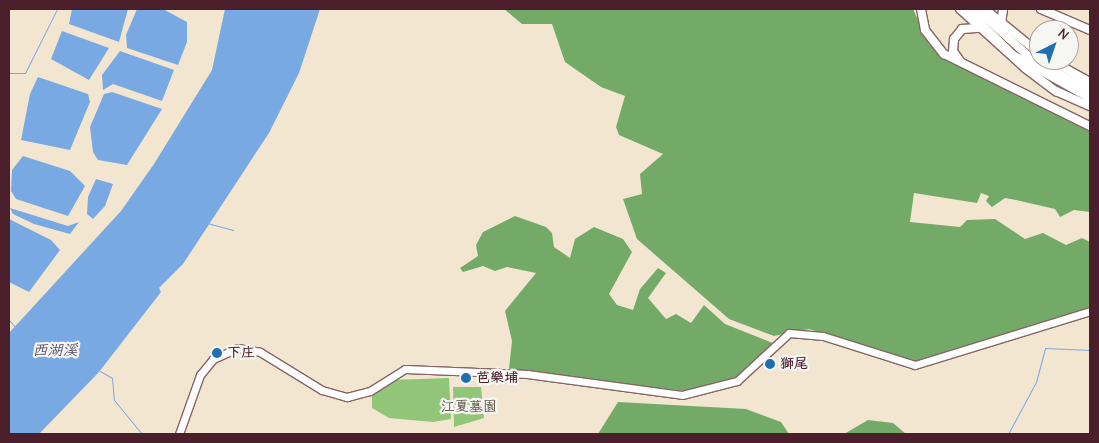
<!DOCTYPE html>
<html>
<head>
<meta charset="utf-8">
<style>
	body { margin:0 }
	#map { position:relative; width:1099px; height:443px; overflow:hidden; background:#f3e6d0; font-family:"Comic Neue","LXGW WenKai TC",sans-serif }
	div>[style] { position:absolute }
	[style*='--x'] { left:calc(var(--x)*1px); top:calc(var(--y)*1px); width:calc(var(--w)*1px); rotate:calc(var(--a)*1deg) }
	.green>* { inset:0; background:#91c577 }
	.forest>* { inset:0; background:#74aa68 }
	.water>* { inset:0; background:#79a9e3 }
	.stream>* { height:1px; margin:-0.5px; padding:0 0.5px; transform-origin:0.5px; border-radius:0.5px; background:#79a9e3 }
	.roads { filter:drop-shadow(1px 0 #856565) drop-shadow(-1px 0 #856565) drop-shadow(0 1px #856565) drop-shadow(0 -1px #856565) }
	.secondary>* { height:7px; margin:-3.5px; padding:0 3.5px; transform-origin:3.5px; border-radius:3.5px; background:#fff }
	.primary>* { height:8px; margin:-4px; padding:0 4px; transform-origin:4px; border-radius:4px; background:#fff }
	.trunk>* { height:8px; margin:-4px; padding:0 4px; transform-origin:4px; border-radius:4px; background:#fff }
	.dots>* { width:14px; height:14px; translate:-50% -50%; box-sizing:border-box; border:2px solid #f6f6f2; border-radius:50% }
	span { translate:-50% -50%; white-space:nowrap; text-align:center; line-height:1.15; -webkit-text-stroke:4.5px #f6f6f2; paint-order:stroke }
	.poi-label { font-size:14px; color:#4a1f2b; font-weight:700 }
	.left { translate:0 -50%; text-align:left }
	.park-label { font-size:14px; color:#5f5142 }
	.water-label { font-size:15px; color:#5a4f6b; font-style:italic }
	.frame { position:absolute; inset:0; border:10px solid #4a1f2b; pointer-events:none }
	.north { position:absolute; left:1029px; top:20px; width:50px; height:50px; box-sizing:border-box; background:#f6f6f2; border:1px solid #b1a0a2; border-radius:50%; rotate:41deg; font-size:14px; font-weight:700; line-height:20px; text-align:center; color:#4a1f2b }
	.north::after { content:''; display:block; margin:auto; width:18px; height:22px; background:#1f6fb2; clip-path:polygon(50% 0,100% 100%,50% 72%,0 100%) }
</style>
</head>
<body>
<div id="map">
	<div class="green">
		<i style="clip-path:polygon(449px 378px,451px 419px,433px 422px,389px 418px,372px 408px,372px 396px,390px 380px)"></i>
		<i style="clip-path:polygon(453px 387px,481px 387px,484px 418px,454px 427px)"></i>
	</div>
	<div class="forest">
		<i style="clip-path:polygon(504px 9px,913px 9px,929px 44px,954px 63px,1090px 131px,1090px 212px,1074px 210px,1060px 217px,1055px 209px,1016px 200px,1005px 198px,992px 207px,986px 201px,989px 196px,981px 193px,977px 203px,914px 193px,910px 222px,960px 227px,967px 220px,995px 219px,1025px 239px,1043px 233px,1066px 245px,1082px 238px,1090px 242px,1090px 308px,922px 362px,898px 359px,809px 329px,774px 336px,729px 319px,637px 239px,623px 199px,642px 194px,640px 174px,663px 154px,619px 135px,616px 127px,625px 96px,601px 87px,565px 62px,552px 24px,522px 24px)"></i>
		<i style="clip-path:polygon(515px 216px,546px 227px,552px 233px,554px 247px,570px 258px,575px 239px,594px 227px,623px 239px,632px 252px,609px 294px,617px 305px,633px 310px,640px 289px,658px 268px,666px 273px,648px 298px,666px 319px,676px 314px,691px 323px,704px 305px,725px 324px,778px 345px,760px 366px,736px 382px,690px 391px,609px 385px,509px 369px,512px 341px,505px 311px,536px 273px,507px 267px,495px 271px,483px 266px,463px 272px,460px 268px,478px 256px,476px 245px,483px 232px)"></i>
		<i style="clip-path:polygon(618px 402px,746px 409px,781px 422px,789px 434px,598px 434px)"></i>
		<i style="clip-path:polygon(868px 420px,893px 423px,906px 434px,844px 434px)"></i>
	</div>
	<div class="water">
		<i style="clip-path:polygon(72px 9px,128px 9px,119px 42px,69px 24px)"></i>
		<i style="clip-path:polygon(137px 9px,163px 9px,187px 22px,187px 42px,178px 65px,127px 48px,126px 35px)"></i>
		<i style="clip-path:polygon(225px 9px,320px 9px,299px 73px,269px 133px,183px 264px,159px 288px,161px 292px,99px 372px,39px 434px,9px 434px,9px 333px,121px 211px,154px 164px,212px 70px)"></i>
		<i style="clip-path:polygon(62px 31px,109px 48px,89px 80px,51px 59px)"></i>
		<i style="clip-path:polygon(120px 51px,174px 70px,162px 101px,113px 84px,103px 90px,102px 75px)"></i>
		<i style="clip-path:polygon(38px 77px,88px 94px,90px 102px,70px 150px,21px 140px,30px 94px)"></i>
		<i style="clip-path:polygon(112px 92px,162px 109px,127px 165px,98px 160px,93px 152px,90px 127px,104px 94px)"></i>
		<i style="clip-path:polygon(23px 156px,70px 171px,85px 186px,68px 216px,16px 199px,11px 191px,12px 170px)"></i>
		<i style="clip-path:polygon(96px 179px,113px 184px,105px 206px,93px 219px,87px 214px,88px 197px)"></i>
		<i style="clip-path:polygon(10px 208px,68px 226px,79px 222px,70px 234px,34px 224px,13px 214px)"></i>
		<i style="clip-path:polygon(9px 219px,51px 240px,60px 250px,29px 292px,9px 282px)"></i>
	</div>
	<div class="stream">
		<i style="--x:9;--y:73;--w:16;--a:0"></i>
		<i style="--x:25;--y:73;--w:72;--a:-63.4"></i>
		<i style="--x:207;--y:223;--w:27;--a:15"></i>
		<i style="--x:9;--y:320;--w:9;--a:49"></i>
		<i style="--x:100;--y:371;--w:14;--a:30"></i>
		<i style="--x:112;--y:378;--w:22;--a:85"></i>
		<i style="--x:114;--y:400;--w:44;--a:50.5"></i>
		<i style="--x:286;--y:434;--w:8;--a:0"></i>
		<i style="--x:1008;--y:434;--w:59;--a:-61.7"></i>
		<i style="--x:1036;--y:382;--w:35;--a:-75"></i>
		<i style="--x:1045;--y:348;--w:45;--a:2.5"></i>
	</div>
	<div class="roads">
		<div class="secondary">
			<i style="--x:179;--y:434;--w:63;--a:-70.4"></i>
			<i style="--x:200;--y:375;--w:21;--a:-51"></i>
			<i style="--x:213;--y:359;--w:27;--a:-24"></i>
			<i style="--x:238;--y:348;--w:22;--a:10"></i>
			<i style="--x:260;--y:352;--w:73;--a:31.5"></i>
			<i style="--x:322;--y:390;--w:26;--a:16"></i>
			<i style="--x:347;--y:397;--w:24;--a:-15"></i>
			<i style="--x:370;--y:391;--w:41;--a:-32.2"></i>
			<i style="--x:405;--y:369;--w:122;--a:2.3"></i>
			<i style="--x:527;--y:374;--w:156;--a:7.7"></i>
			<i style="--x:682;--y:395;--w:57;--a:-14.3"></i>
			<i style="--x:737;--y:381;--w:71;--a:-42.7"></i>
			<i style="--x:789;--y:333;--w:34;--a:5"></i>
			<i style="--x:823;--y:336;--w:96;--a:17.5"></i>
			<i style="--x:915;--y:365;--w:183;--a:-17.1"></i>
		</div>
		<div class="primary">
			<i style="--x:921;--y:9;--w:21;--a:79"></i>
			<i style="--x:925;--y:30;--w:31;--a:52"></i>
			<i style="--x:944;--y:54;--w:163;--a:26.3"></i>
			<i style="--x:960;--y:9;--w:88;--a:42.2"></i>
			<i style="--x:1025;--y:68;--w:39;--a:37"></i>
			<i style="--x:1056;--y:91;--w:37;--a:24"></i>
			<i style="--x:985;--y:9;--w:70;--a:39.2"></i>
			<i style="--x:1041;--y:9;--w:53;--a:23.2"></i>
			<i style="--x:1001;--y:24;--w:15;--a:-82"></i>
			<i style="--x:1050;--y:60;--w:46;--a:28.8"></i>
			<i style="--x:960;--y:61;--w:12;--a:-125"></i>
			<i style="--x:953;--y:51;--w:12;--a:-85"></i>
			<i style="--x:954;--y:39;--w:13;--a:-51"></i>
			<i style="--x:962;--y:29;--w:15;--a:-4"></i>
		</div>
		<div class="trunk">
			<i style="--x:966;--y:9;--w:66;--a:44.4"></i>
			<i style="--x:1013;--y:55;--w:88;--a:29.2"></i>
			<i style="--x:976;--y:9;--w:78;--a:41.9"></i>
			<i style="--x:1034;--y:61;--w:63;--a:27.4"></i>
		</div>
	</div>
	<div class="dots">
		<i style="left:217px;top:353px;background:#1f6fb2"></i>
		<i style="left:770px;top:364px;background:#1f6fb2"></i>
		<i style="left:466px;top:378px;background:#1f6fb2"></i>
	</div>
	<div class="poi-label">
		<span class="left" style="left:227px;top:353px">下庄</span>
		<span class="left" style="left:780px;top:364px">獅尾</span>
		<span class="left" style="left:476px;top:378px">芭樂埔</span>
	</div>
	<div class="park-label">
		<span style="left:469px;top:407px">江夏墓園</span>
	</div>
	<div class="water-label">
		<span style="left:55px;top:351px">西湖溪</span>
	</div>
	<div class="frame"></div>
	<div class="north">N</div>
</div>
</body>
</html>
